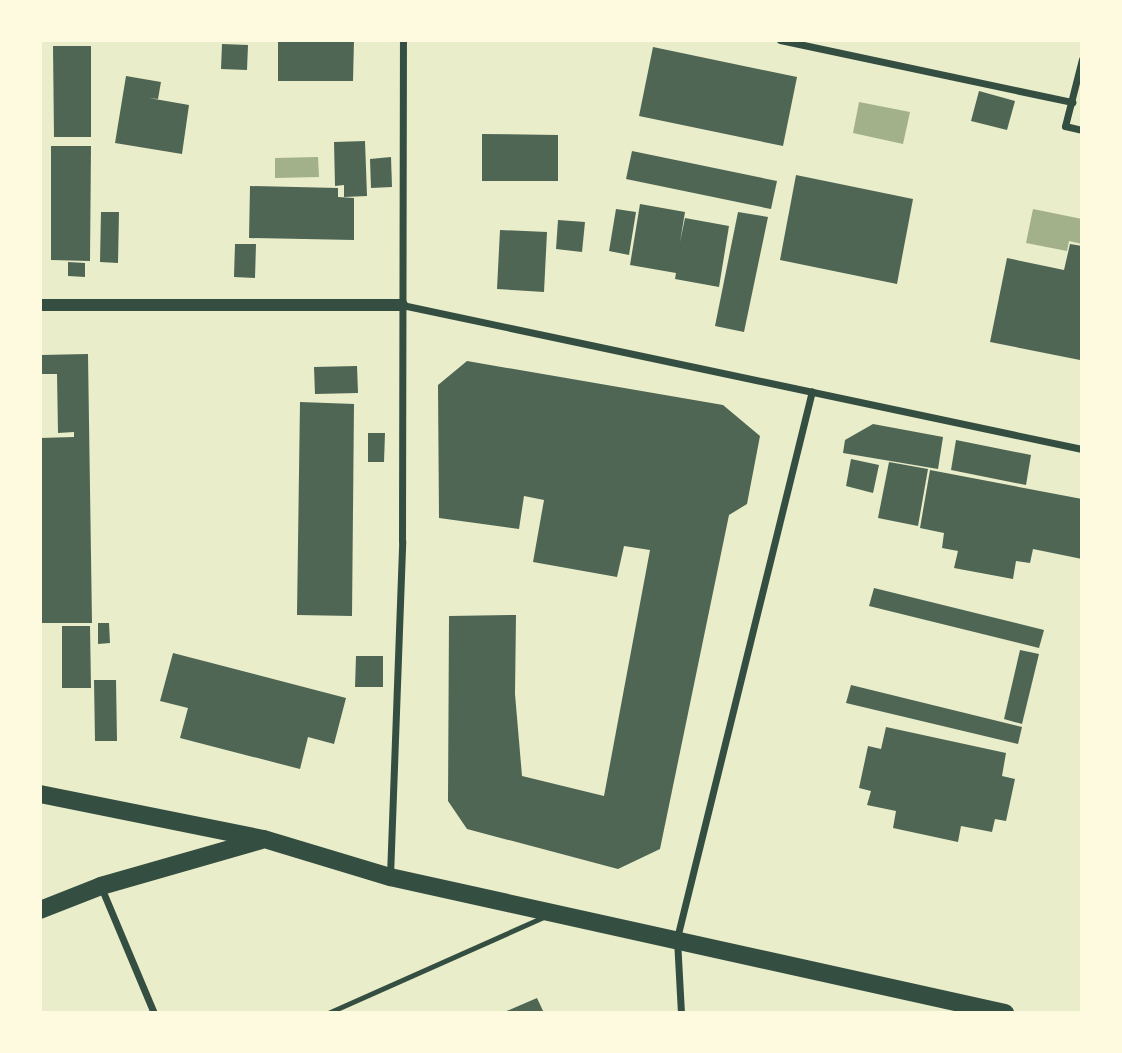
<!DOCTYPE html>
<html>
<head>
<meta charset="utf-8">
<style>
	body { margin:0 }
	#map { position:relative; width:1122px; height:1053px; overflow:hidden; background:#e9edc9; font-family:"Noto Sans",sans-serif }
	div>[style] { position:absolute }
	[style*='--x'] { left:calc(var(--x)*1px); top:calc(var(--y)*1px); width:calc(var(--w)*1px); rotate:calc(var(--a)*1deg) }
	.water>* { inset:0; background:#a3b18a }
	.building>* { inset:0; background:#4f6655 }
	.service>* { height:5px; margin:-2.5px; padding:0 2.5px; transform-origin:2.5px; border-radius:2.5px; background:#344e41 }
	.minor>* { height:7px; margin:-3.5px; padding:0 3.5px; transform-origin:3.5px; border-radius:3.5px; background:#344e41 }
	.tertiary>* { height:12px; margin:-6px; padding:0 6px; transform-origin:6px; border-radius:6px; background:#344e41 }
	.primary>* { height:18px; margin:-9px; padding:0 9px; transform-origin:9px; border-radius:9px; background:#344e41 }
	span { translate:-50% -50%; white-space:nowrap; text-align:center; line-height:1.15; -webkit-text-stroke:7px #fefae0; paint-order:stroke }
	.frame { position:absolute; inset:0; border:42px solid #fefae0; pointer-events:none }
</style>
</head>
<body>
<div id="map">
	<div class="water">
		<i style="clip-path:polygon(859px 102px,910px 112px,903px 144px,853px 133px)"></i>
		<i style="clip-path:polygon(318px 157px,319px 177px,275px 178px,275px 158px)"></i>
		<i style="clip-path:polygon(1033px 209px,1082px 219px,1082px 244px,1069px 241px,1067px 251px,1026px 243px)"></i>
	</div>
	<div class="building">
		<i style="clip-path:polygon(278px 40px,354px 40px,353px 81px,278px 81px)"></i>
		<i style="clip-path:polygon(222px 44px,248px 45px,247px 70px,221px 69px)"></i>
		<i style="clip-path:polygon(53px 46px,91px 46px,91px 137px,54px 137px)"></i>
		<i style="clip-path:polygon(653px 47px,797px 77px,783px 146px,639px 116px)"></i>
		<i style="clip-path:polygon(126px 76px,161px 82px,158px 99px,149px 98px,189px 105px,182px 154px,115px 143px)"></i>
		<i style="clip-path:polygon(979px 91px,1015px 101px,1007px 130px,971px 121px)"></i>
		<i style="clip-path:polygon(482px 134px,558px 135px,558px 181px,482px 181px)"></i>
		<i style="clip-path:polygon(365px 141px,367px 196px,344px 197px,344px 185px,335px 186px,334px 142px)"></i>
		<i style="clip-path:polygon(51px 146px,91px 146px,90px 261px,51px 260px)"></i>
		<i style="clip-path:polygon(632px 151px,777px 181px,771px 209px,626px 179px)"></i>
		<i style="clip-path:polygon(391px 157px,392px 187px,371px 188px,370px 159px)"></i>
		<i style="clip-path:polygon(796px 175px,913px 199px,897px 284px,780px 260px)"></i>
		<i style="clip-path:polygon(250px 186px,338px 188px,338px 197px,354px 198px,354px 240px,249px 238px)"></i>
		<i style="clip-path:polygon(640px 204px,685px 212px,680px 242px,685px 218px,729px 226px,719px 287px,675px 279px,676px 273px,630px 265px)"></i>
		<i style="clip-path:polygon(616px 209px,636px 212px,629px 255px,609px 251px)"></i>
		<i style="clip-path:polygon(101px 212px,119px 212px,118px 263px,100px 262px)"></i>
		<i style="clip-path:polygon(738px 212px,768px 217px,744px 332px,715px 326px)"></i>
		<i style="clip-path:polygon(558px 220px,585px 222px,582px 252px,556px 249px)"></i>
		<i style="clip-path:polygon(500px 230px,547px 232px,544px 292px,497px 289px)"></i>
		<i style="clip-path:polygon(235px 244px,256px 244px,255px 278px,234px 277px)"></i>
		<i style="clip-path:polygon(1070px 244px,1082px 246px,1080px 360px,990px 342px,1007px 258px,1064px 270px)"></i>
		<i style="clip-path:polygon(68px 262px,85px 263px,85px 277px,68px 276px)"></i>
		<i style="clip-path:polygon(88px 354px,92px 623px,41px 623px,40px 438px,74px 437px,74px 432px,58px 433px,57px 374px,42px 374px,41px 355px)"></i>
		<i style="clip-path:polygon(467px 361px,723px 405px,760px 436px,747px 504px,729px 515px,660px 849px,618px 869px,467px 829px,448px 801px,449px 616px,516px 615px,515px 694px,522px 776px,604px 796px,650px 550px,624px 546px,617px 577px,533px 562px,544px 500px,524px 496px,519px 529px,439px 518px,438px 385px)"></i>
		<i style="clip-path:polygon(357px 366px,358px 393px,315px 394px,314px 367px)"></i>
		<i style="clip-path:polygon(300px 402px,354px 404px,352px 616px,297px 615px)"></i>
		<i style="clip-path:polygon(873px 424px,943px 437px,938px 469px,843px 453px,845px 440px)"></i>
		<i style="clip-path:polygon(368px 433px,385px 433px,384px 462px,368px 462px)"></i>
		<i style="clip-path:polygon(956px 440px,1031px 455px,1026px 485px,951px 470px)"></i>
		<i style="clip-path:polygon(851px 459px,879px 465px,873px 493px,846px 486px)"></i>
		<i style="clip-path:polygon(889px 462px,928px 469px,918px 526px,878px 518px)"></i>
		<i style="clip-path:polygon(930px 470px,1082px 499px,1082px 559px,1033px 549px,1030px 563px,1016px 561px,1013px 579px,954px 568px,958px 551px,942px 548px,944px 533px,920px 528px)"></i>
		<i style="clip-path:polygon(874px 588px,1044px 630px,1039px 648px,869px 606px)"></i>
		<i style="clip-path:polygon(98px 623px,109px 623px,110px 643px,98px 644px)"></i>
		<i style="clip-path:polygon(62px 626px,90px 626px,91px 688px,62px 688px)"></i>
		<i style="clip-path:polygon(1020px 650px,1039px 654px,1022px 724px,1004px 719px)"></i>
		<i style="clip-path:polygon(173px 653px,346px 698px,334px 744px,308px 737px,300px 769px,180px 738px,188px 708px,160px 701px)"></i>
		<i style="clip-path:polygon(356px 656px,383px 656px,383px 687px,355px 687px)"></i>
		<i style="clip-path:polygon(94px 680px,116px 680px,117px 741px,95px 741px)"></i>
		<i style="clip-path:polygon(851px 685px,1022px 727px,1018px 744px,846px 703px)"></i>
		<i style="clip-path:polygon(886px 727px,1006px 753px,1002px 776px,1015px 779px,1006px 821px,995px 819px,992px 832px,961px 826px,958px 842px,893px 828px,896px 811px,867px 805px,871px 791px,859px 788px,868px 746px,881px 749px)"></i>
		<i style="clip-path:polygon(537px 998px,544px 1013px,502px 1013px)"></i>
	</div>
	<div class="service">
		<i style="--x:328;--y:1013;--w:239;--a:-24"></i>
	</div>
	<div class="minor">
		<i style="--x:780;--y:40;--w:299;--a:12"></i>
		<i style="--x:1082;--y:59;--w:69;--a:104.2"></i>
		<i style="--x:1065;--y:126;--w:17;--a:13"></i>
		<i style="--x:402;--y:305;--w:695;--a:11.96"></i>
		<i style="--x:390;--y:876;--w:335;--a:-87.9"></i>
		<i style="--x:402;--y:541;--w:501;--a:-89.89"></i>
		<i style="--x:101;--y:887;--w:137;--a:67.2"></i>
		<i style="--x:681;--y:1013;--w:75;--a:-93.1"></i>
		<i style="--x:677;--y:938;--w:563;--a:-76.14"></i>
	</div>
	<div class="tertiary">
		<i style="--x:40;--y:305;--w:362;--a:0"></i>
	</div>
	<div class="primary">
		<i style="--x:40;--y:794;--w:228;--a:11.4"></i>
		<i style="--x:264;--y:839;--w:132;--a:16.8"></i>
		<i style="--x:390;--y:877;--w:630;--a:12.47"></i>
		<i style="--x:40;--y:910;--w:66;--a:-21.5"></i>
		<i style="--x:101;--y:886;--w:166;--a:-16"></i>
	</div>
	<div class="frame"></div>
</div>
</body>
</html>
